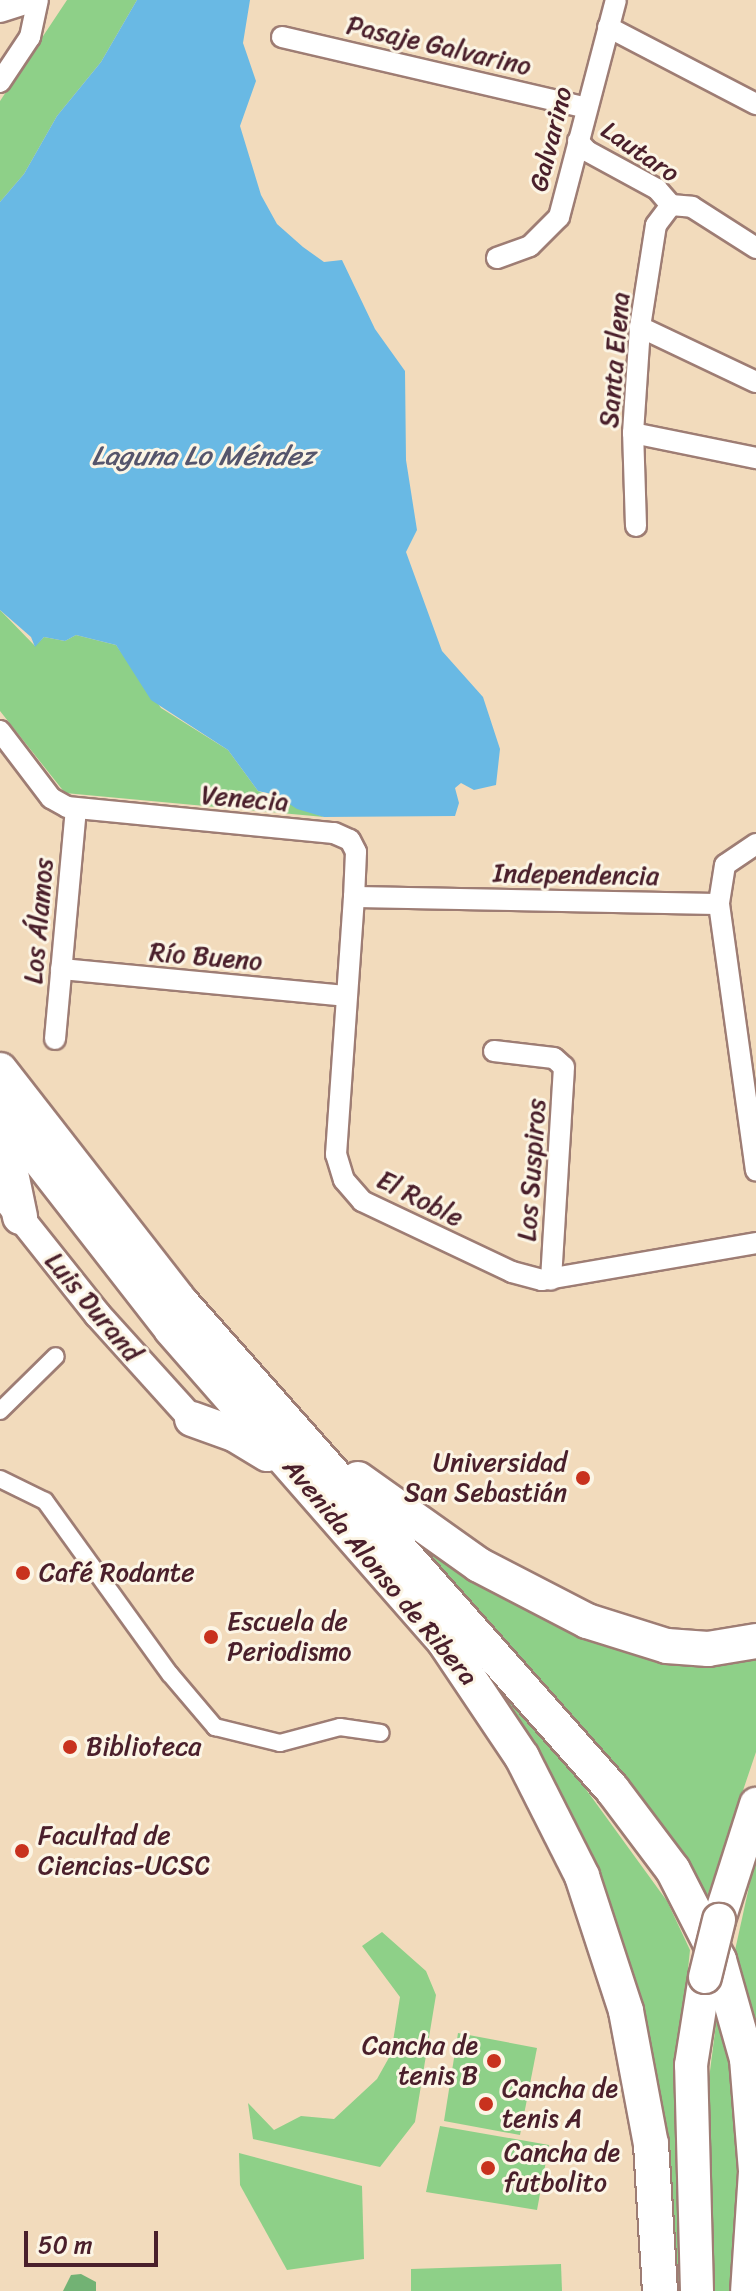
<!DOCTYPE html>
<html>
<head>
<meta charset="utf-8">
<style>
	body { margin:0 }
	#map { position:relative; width:756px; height:2291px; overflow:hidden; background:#f2dbbc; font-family:Sriracha,sans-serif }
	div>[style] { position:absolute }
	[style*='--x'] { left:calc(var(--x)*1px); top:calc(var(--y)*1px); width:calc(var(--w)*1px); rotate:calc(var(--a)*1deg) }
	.green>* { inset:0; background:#8ed088 }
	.forest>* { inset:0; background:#72b274 }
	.water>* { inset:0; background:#69b9e4 }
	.roads { filter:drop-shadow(2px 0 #9e7d74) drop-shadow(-2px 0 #9e7d74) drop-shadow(0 2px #9e7d74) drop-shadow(0 -2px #9e7d74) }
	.pedestrian>* { height:16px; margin:-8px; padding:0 8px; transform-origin:8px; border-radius:8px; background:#fff }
	.minor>* { height:20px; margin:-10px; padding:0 10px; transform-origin:10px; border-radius:10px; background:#fff }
	.tertiary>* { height:26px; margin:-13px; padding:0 13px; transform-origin:13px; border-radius:13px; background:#fff }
	.primary>* { height:32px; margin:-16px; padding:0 16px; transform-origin:16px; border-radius:16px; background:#fff }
	.trunk>* { height:34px; margin:-17px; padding:0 17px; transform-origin:17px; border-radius:17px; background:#fff }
	.bridges { filter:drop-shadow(2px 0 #9e7d74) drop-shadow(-2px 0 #9e7d74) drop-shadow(0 2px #9e7d74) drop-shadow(0 -2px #9e7d74) }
	.primary-bridge>* { height:32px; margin:-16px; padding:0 16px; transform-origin:16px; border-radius:16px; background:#fff }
	.dots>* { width:22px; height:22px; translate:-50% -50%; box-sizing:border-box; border:4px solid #fcf5e5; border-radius:50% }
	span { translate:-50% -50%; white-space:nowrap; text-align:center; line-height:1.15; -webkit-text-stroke:6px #fcf5e5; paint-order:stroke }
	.street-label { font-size:26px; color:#4a1f2b }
	.poi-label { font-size:26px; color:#4a1f2b }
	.right { translate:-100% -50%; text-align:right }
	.left { translate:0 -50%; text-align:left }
	.water-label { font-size:28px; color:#55556c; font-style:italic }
	.scale { position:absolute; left:24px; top:2231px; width:134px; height:36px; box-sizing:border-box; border:4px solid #4a1f2b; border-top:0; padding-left:10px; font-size:24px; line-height:28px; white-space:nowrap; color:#4a1f2b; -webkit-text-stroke:6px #fcf5e5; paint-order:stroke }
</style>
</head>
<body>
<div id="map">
	<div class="green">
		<i style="clip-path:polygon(67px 0,137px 0,101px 62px,57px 116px,24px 174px,0 202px,0 101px)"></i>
		<i style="clip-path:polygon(0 610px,35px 646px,44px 637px,65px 641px,76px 635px,116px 645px,161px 708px,228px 750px,258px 791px,324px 817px,65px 793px,0 711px)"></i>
		<i style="clip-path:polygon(404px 1536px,600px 1639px,756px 1652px,756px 1752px,706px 1900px)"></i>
		<i style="clip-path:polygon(469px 1645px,577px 1777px,667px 1901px,690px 1950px,676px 2087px,683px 2291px,673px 2291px,663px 2159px,519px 1727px)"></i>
		<i style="clip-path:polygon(756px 1855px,756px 2018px,753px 2027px,732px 1964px)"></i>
		<i style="clip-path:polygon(382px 1932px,426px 1971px,436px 1995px,415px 2122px,380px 2167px,253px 2139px,248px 2103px,274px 2130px,301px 2116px,334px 2119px,377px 2079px,391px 2054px,400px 1997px,362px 1946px)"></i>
		<i style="clip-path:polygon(718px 2008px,727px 2027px,740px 2134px,733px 2291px,712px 2291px,709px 2079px)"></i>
		<i style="clip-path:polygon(458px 2033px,537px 2048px,520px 2135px,444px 2121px)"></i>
		<i style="clip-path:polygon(440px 2126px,549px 2145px,537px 2210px,426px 2192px)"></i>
		<i style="clip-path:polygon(239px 2153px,362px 2186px,364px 2259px,287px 2270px,240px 2185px)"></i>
		<i style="clip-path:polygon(561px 2264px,562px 2291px,411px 2291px,411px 2269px)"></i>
	</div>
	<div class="forest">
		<i style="clip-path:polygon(81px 2274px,96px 2282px,96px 2291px,63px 2291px,71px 2275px)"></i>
	</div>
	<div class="water">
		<i style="clip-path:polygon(137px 0,250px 0,243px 43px,256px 81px,240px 126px,261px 195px,277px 224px,303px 247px,324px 262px,342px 260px,375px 329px,405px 371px,406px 460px,417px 530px,406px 552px,442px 651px,483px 697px,500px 749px,496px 785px,474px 790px,461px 783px,455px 788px,459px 803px,455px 816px,324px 817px,297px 809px,276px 795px,258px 791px,228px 750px,151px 700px,116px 645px,76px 635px,65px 641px,44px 637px,35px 647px,31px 637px,0 610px,0 202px,24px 174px,57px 116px,101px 62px)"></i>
	</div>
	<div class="roads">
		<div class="pedestrian">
			<i style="--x:0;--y:1411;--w:78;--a:-44.5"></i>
			<i style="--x:0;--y:1479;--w:50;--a:26.1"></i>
			<i style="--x:45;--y:1501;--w:213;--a:54.2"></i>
			<i style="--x:170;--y:1674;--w:70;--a:49.7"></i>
			<i style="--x:215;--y:1727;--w:67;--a:13.8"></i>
			<i style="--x:280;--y:1743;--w:62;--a:-14.9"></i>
			<i style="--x:340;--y:1727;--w:41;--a:8.3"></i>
		</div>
		<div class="minor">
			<i style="--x:608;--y:27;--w:167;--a:27.5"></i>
			<i style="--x:282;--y:37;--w:310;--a:13.1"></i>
			<i style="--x:0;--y:82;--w:54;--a:-56.3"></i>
			<i style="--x:30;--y:37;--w:38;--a:-78"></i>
			<i style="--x:578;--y:141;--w:13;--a:48"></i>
			<i style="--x:587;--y:151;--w:80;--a:28.5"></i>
			<i style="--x:657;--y:189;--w:21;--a:49"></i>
			<i style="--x:671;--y:205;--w:21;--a:5"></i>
			<i style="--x:692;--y:207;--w:76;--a:32.6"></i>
			<i style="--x:497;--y:258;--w:35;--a:-20"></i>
			<i style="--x:530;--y:246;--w:41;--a:-45"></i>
			<i style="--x:559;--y:217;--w:224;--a:-75.3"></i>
			<i style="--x:640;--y:327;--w:128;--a:25.4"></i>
			<i style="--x:633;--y:433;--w:126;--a:11.5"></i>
			<i style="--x:636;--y:526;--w:93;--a:-91.8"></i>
			<i style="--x:633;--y:433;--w:106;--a:-86.2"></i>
			<i style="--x:640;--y:327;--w:103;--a:-81.1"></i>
			<i style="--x:656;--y:225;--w:25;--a:-53"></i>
			<i style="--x:0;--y:731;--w:84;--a:52.7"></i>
			<i style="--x:51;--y:798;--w:18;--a:29"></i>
			<i style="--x:67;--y:807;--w:268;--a:5.6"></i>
			<i style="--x:334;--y:833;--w:17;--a:24"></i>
			<i style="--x:350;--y:840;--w:13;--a:63"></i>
			<i style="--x:356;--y:852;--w:45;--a:92.5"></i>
			<i style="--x:354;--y:897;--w:258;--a:94"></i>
			<i style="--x:336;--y:1154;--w:27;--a:73"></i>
			<i style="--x:344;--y:1180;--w:28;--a:49"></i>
			<i style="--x:362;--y:1201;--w:166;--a:25.3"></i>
			<i style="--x:512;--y:1272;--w:31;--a:15"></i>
			<i style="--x:542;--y:1280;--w:217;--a:-9.8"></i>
			<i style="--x:756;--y:844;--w:37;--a:146"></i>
			<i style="--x:725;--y:865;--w:39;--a:99"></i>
			<i style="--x:719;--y:904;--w:269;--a:82.1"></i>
			<i style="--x:354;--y:897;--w:365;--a:1.1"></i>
			<i style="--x:61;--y:969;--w:286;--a:5.4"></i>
			<i style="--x:55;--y:1039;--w:231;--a:-84.8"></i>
			<i style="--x:494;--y:1051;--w:60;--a:6.7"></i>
			<i style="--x:554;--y:1058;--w:13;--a:42"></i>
			<i style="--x:564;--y:1067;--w:213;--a:93.5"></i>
		</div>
		<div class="tertiary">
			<i style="--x:0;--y:9;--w:28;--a:-18"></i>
			<i style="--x:8;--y:1202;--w:144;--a:51.5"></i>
			<i style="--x:98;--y:1315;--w:140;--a:47.9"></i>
		</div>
		<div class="primary">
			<i style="--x:719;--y:1920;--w:122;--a:-72.3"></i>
			<i style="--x:697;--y:2291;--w:226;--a:-91.5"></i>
			<i style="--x:691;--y:2065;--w:89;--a:-81"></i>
		</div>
		<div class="trunk">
			<i style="--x:0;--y:1070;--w:290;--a:52.1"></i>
			<i style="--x:178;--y:1299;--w:655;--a:48.47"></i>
			<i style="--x:612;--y:1789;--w:101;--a:53"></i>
			<i style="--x:673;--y:1870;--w:101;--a:62.9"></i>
			<i style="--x:719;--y:1960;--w:103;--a:74.2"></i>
			<i style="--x:747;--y:2059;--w:113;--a:85.4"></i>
			<i style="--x:756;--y:2172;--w:119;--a:93.8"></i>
			<i style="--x:0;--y:1109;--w:279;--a:52.1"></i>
			<i style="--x:171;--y:1329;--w:415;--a:48.8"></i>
			<i style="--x:444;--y:1641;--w:140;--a:56.1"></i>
			<i style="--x:522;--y:1757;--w:133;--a:63.2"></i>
			<i style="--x:582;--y:1876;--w:142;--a:71.9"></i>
			<i style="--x:626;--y:2011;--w:135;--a:79.4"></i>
			<i style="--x:651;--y:2144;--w:147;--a:86.5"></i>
			<i style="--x:0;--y:1120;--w:99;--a:78.3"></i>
			<i style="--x:192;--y:1419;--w:45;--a:19.7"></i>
			<i style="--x:234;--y:1434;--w:39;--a:31"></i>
			<i style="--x:358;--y:1479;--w:148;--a:35.4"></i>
			<i style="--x:479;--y:1565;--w:122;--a:27.4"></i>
			<i style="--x:587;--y:1621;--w:84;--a:17.4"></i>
			<i style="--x:667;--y:1646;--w:41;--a:4.2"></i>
			<i style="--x:708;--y:1649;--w:49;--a:-9.5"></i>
		</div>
	</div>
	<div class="bridges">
		<div class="primary-bridge">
			<i style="--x:705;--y:1977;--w:59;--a:-76.2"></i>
		</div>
	</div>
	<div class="dots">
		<i style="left:583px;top:1478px;background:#c8321e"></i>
		<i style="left:23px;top:1573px;background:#c8321e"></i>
		<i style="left:211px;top:1637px;background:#c8321e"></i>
		<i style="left:70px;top:1747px;background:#c8321e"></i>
		<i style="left:22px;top:1851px;background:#c8321e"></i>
		<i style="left:494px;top:2061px;background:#c8321e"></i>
		<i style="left:486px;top:2104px;background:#c8321e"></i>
		<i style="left:488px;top:2168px;background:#c8321e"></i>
	</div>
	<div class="street-label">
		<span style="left:439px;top:46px;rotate:13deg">Pasaje Galvarino</span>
		<span style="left:551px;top:139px;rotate:-76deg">Galvarino</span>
		<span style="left:640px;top:152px;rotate:34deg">Lautaro</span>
		<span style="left:615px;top:360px;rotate:-85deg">Santa Elena</span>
		<span style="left:245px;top:799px;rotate:5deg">Venecia</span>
		<span style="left:576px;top:875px;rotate:1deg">Independencia</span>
		<span style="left:39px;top:921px;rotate:-85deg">Los Álamos</span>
		<span style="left:206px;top:957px;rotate:5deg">Río Bueno</span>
		<span style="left:532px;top:1170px;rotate:-86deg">Los Suspiros</span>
		<span style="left:420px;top:1199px;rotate:27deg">El Roble</span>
		<span style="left:93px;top:1307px;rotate:50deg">Luis Durand</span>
		<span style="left:380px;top:1572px;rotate:50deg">Avenida Alonso de Ribera</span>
	</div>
	<div class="poi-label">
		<span class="right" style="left:567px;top:1478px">Universidad<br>San Sebastián</span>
		<span class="left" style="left:39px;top:1573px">Café Rodante</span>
		<span class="left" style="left:227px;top:1637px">Escuela de<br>Periodismo</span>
		<span class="left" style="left:86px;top:1747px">Biblioteca</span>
		<span class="left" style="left:38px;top:1851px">Facultad de<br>Ciencias-UCSC</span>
		<span class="right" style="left:478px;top:2061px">Cancha de<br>tenis B</span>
		<span class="left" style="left:502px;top:2104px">Cancha de<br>tenis A</span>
		<span class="left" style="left:504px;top:2168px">Cancha de<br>futbolito</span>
	</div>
	<div class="water-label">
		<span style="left:203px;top:456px">Laguna Lo Méndez</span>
	</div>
	<div class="scale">50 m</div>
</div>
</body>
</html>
